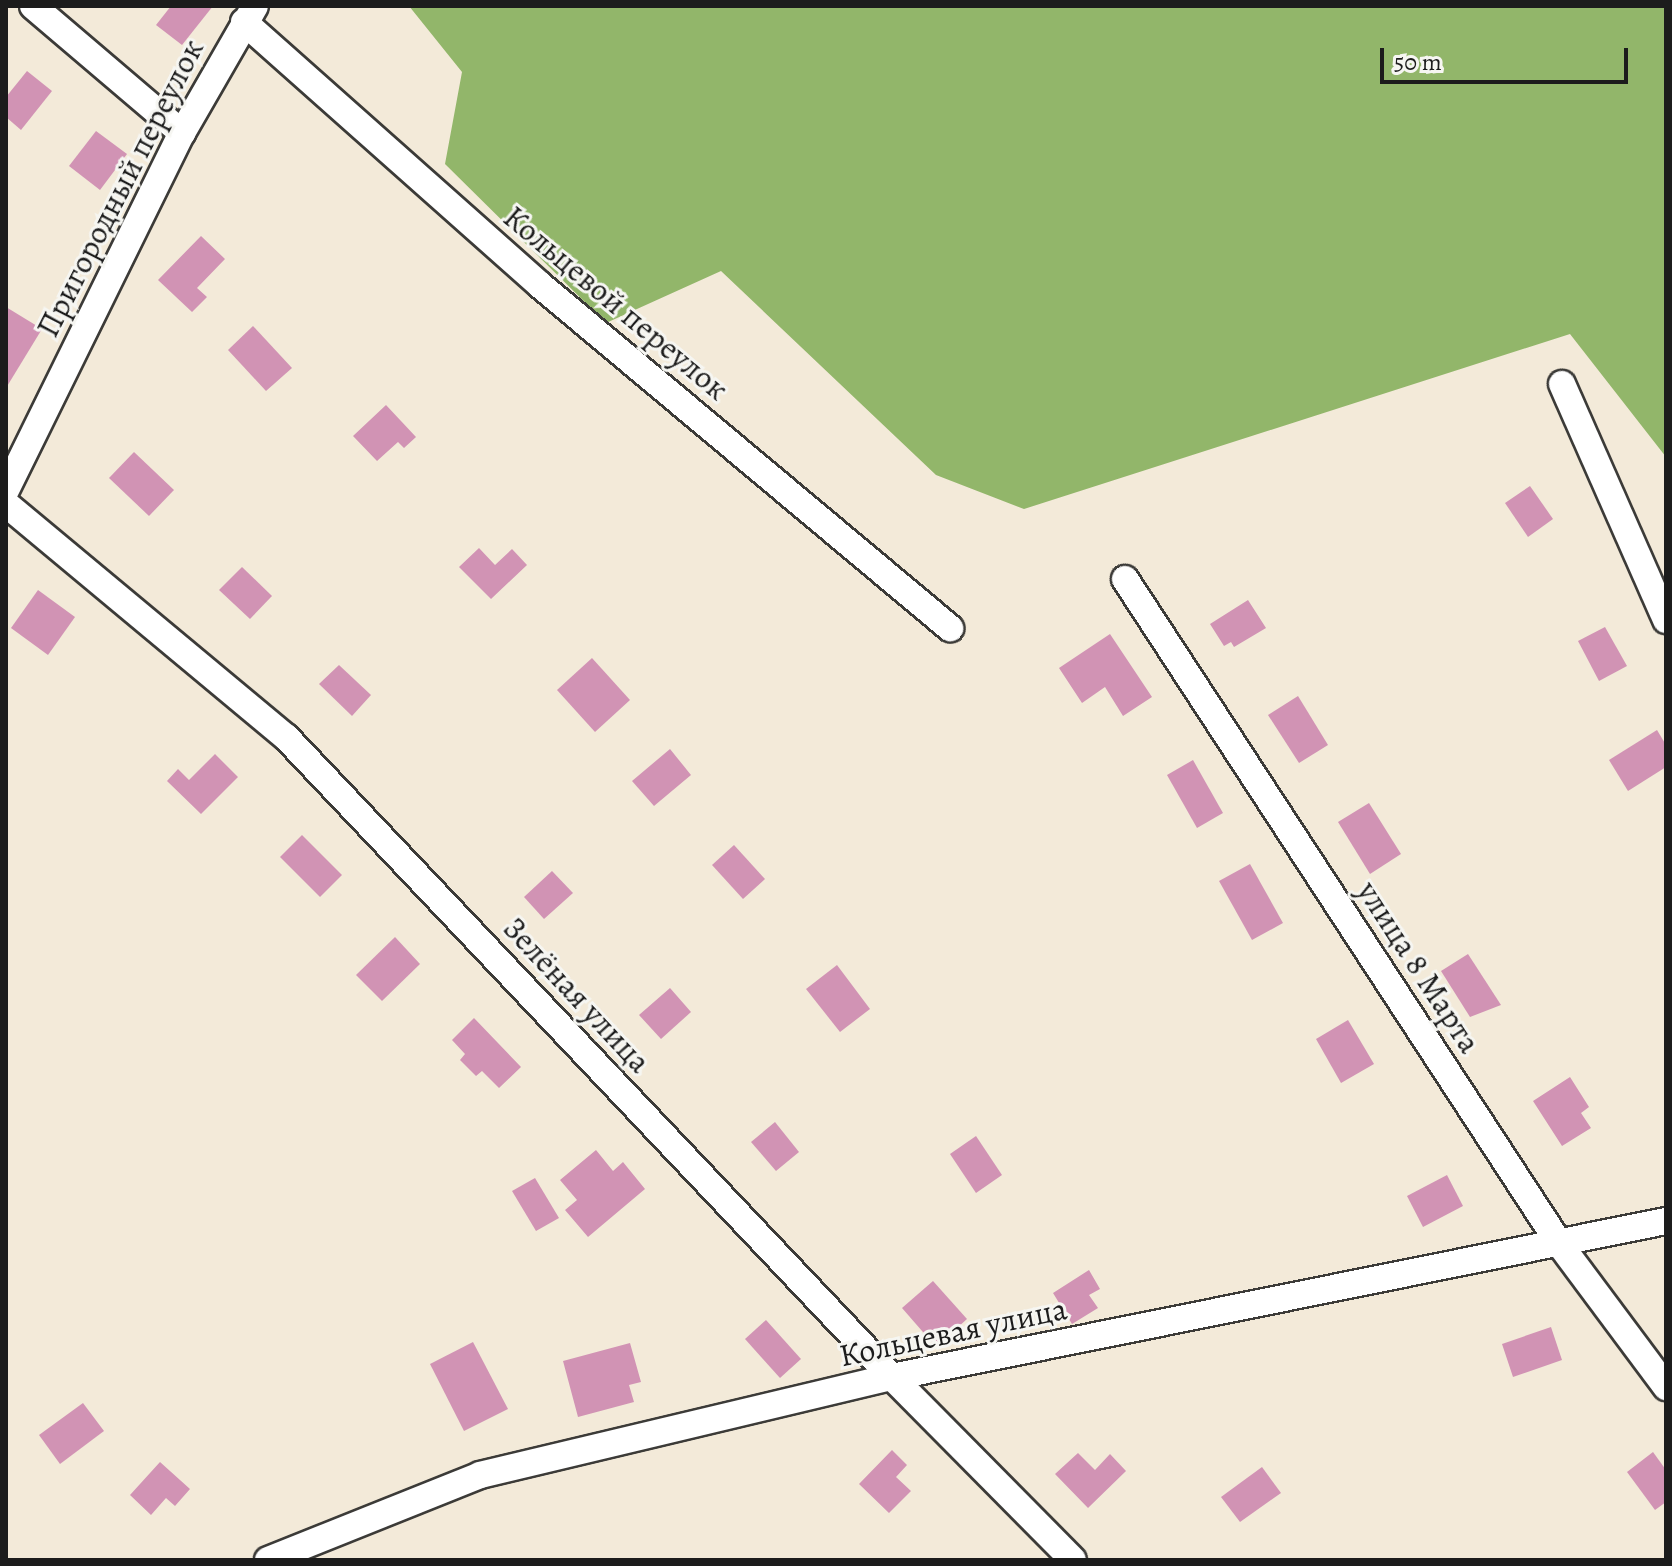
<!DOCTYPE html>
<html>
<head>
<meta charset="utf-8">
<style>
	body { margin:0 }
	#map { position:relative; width:1672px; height:1566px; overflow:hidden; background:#f3ead9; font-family:Alegreya,serif }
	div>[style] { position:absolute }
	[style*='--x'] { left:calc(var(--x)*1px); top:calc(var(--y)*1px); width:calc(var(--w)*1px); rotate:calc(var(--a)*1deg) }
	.forest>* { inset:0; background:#92b66a }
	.building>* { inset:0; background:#d193b4 }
	.roads { filter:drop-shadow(2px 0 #3c3b38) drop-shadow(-2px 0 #3c3b38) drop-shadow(0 2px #3c3b38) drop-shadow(0 -2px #3c3b38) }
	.minor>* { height:26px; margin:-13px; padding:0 13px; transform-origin:13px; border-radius:13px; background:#fff }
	span { translate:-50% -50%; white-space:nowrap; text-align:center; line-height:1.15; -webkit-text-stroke:6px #f6f6f2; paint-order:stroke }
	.street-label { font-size:32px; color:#1c1c1c }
	.frame { position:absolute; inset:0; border:8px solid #1c1c1c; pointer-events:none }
	.scale { position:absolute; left:1380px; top:48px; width:248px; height:36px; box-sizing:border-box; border:4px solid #1c1c1c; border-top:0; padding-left:10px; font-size:24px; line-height:28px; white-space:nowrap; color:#1c1c1c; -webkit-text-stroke:6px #f6f6f2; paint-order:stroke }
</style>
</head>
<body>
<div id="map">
	<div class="forest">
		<i style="clip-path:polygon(409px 6px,1666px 6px,1666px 457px,1570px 334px,1024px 509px,936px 475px,721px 271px,606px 323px,445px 164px,462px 72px)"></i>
	</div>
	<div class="building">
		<i style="clip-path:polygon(171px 6px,213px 6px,182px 45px,156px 25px)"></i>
		<i style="clip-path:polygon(27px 71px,52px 91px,21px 130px,6px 117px,6px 97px)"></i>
		<i style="clip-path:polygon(96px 131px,127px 154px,100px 190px,69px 166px)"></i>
		<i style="clip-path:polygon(201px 236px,225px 259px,197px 288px,207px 297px,192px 312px,158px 280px)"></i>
		<i style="clip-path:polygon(6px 307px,42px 329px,6px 388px)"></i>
		<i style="clip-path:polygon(253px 326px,292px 368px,266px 391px,228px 350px)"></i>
		<i style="clip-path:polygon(386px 405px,416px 437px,404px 448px,398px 442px,377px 461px,353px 436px)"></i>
		<i style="clip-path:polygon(134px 452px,174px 490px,149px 516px,109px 478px)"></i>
		<i style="clip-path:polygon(1530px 486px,1553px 519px,1528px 537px,1505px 503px)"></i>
		<i style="clip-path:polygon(479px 548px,495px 565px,512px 549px,527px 565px,491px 599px,459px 567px)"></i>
		<i style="clip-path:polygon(242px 567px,272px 596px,250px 619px,219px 590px)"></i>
		<i style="clip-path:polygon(38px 590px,75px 617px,48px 655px,11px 628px)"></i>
		<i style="clip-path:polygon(1248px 600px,1266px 628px,1234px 647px,1231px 642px,1224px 646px,1210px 624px)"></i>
		<i style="clip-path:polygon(1605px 627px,1627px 666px,1599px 681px,1578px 641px)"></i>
		<i style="clip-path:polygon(1110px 634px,1152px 697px,1123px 716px,1105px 687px,1082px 703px,1059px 668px)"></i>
		<i style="clip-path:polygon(592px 658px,630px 700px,595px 732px,557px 690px)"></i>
		<i style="clip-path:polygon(339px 665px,371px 695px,352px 716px,319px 684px)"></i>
		<i style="clip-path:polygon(1298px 696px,1328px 745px,1299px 763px,1268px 715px)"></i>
		<i style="clip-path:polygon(1657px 730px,1666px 745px,1666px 767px,1628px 791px,1609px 760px)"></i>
		<i style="clip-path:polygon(670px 749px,691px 775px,654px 806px,632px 781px)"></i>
		<i style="clip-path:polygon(215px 754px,238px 777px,201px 814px,167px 781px,178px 769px,189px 780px)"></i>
		<i style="clip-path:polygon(1193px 760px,1223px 813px,1197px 828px,1167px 775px)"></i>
		<i style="clip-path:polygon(1369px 803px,1401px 854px,1370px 874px,1338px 822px)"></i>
		<i style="clip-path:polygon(302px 835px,342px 875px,320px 897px,280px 857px)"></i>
		<i style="clip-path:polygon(734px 845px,765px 879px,743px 899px,712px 865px)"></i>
		<i style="clip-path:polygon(1250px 864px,1283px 923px,1252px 940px,1219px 881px)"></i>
		<i style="clip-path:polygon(552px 871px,573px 893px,544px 919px,524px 897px)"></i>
		<i style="clip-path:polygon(395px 937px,420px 964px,382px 1001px,356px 975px)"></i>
		<i style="clip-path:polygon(1468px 954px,1501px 1005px,1470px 1017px,1441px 971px)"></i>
		<i style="clip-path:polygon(837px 965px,870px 1009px,840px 1032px,806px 989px)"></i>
		<i style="clip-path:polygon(670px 988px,691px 1012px,661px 1039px,639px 1015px)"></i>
		<i style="clip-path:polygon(474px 1018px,521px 1067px,499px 1088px,482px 1071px,476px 1076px,460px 1060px,465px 1054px,452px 1040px)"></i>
		<i style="clip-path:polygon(1348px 1020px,1374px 1064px,1341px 1083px,1316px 1039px)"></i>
		<i style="clip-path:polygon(1570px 1077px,1589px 1107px,1581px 1113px,1591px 1128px,1562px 1146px,1533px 1101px)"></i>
		<i style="clip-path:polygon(775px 1122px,799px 1152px,776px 1171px,751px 1142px)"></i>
		<i style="clip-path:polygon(976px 1136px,1002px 1175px,976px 1193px,950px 1154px)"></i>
		<i style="clip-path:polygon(596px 1150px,613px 1171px,623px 1162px,645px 1189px,588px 1237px,565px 1210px,577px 1200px,560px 1180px)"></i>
		<i style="clip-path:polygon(1447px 1175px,1463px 1206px,1423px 1227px,1407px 1196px)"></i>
		<i style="clip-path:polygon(535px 1178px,559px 1218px,536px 1231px,512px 1191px)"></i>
		<i style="clip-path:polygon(1089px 1270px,1100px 1289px,1089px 1295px,1098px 1308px,1072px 1324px,1053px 1293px)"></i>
		<i style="clip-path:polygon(933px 1281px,967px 1319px,936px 1347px,902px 1308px)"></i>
		<i style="clip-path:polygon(766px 1320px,801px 1359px,780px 1378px,745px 1339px)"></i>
		<i style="clip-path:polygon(1551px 1327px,1562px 1360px,1513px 1377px,1502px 1344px)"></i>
		<i style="clip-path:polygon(473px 1342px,508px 1409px,464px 1431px,430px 1364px)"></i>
		<i style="clip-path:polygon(630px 1343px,641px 1382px,629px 1385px,634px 1402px,578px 1417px,563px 1361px)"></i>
		<i style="clip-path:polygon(83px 1403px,104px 1431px,60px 1464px,39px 1435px)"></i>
		<i style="clip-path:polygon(892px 1450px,907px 1465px,896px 1477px,911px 1491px,889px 1513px,859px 1484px)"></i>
		<i style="clip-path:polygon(1653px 1452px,1666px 1470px,1666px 1502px,1655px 1510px,1627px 1472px)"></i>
		<i style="clip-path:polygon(1078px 1453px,1095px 1470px,1110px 1454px,1126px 1471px,1088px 1508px,1055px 1474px)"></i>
		<i style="clip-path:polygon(160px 1462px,190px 1489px,175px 1506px,166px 1498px,151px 1515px,130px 1495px)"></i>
		<i style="clip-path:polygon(1262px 1467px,1281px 1493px,1240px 1522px,1221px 1497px)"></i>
	</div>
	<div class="roads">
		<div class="minor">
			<i style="--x:33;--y:6;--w:196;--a:40.4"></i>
			<i style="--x:244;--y:22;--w:396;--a:41.6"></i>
			<i style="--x:540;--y:285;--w:535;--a:39.92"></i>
			<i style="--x:1562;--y:384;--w:258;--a:66.2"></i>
			<i style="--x:6;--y:490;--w:398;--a:-63.8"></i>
			<i style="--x:182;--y:133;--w:146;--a:-60.1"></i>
			<i style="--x:6;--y:504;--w:364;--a:39.8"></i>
			<i style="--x:286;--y:737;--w:881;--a:46.56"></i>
			<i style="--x:892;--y:1377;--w:257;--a:45.3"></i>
			<i style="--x:1125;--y:579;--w:797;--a:56.83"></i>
			<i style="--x:1561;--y:1246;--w:176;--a:53.3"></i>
			<i style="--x:268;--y:1560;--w:228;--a:-21.8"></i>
			<i style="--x:480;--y:1475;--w:423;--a:-13.4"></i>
			<i style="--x:892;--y:1377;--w:790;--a:-11.4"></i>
		</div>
	</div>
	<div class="street-label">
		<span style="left:120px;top:188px;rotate:-63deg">Пригородный переулок</span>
		<span style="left:616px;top:303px;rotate:40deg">Кольцевой переулок</span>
		<span style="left:1419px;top:967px;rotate:57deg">улица 8 Марта</span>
		<span style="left:577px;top:995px;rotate:47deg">Зелёная улица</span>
		<span style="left:953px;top:1332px;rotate:-12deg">Кольцевая улица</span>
	</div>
	<div class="frame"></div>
	<div class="scale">50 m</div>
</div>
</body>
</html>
